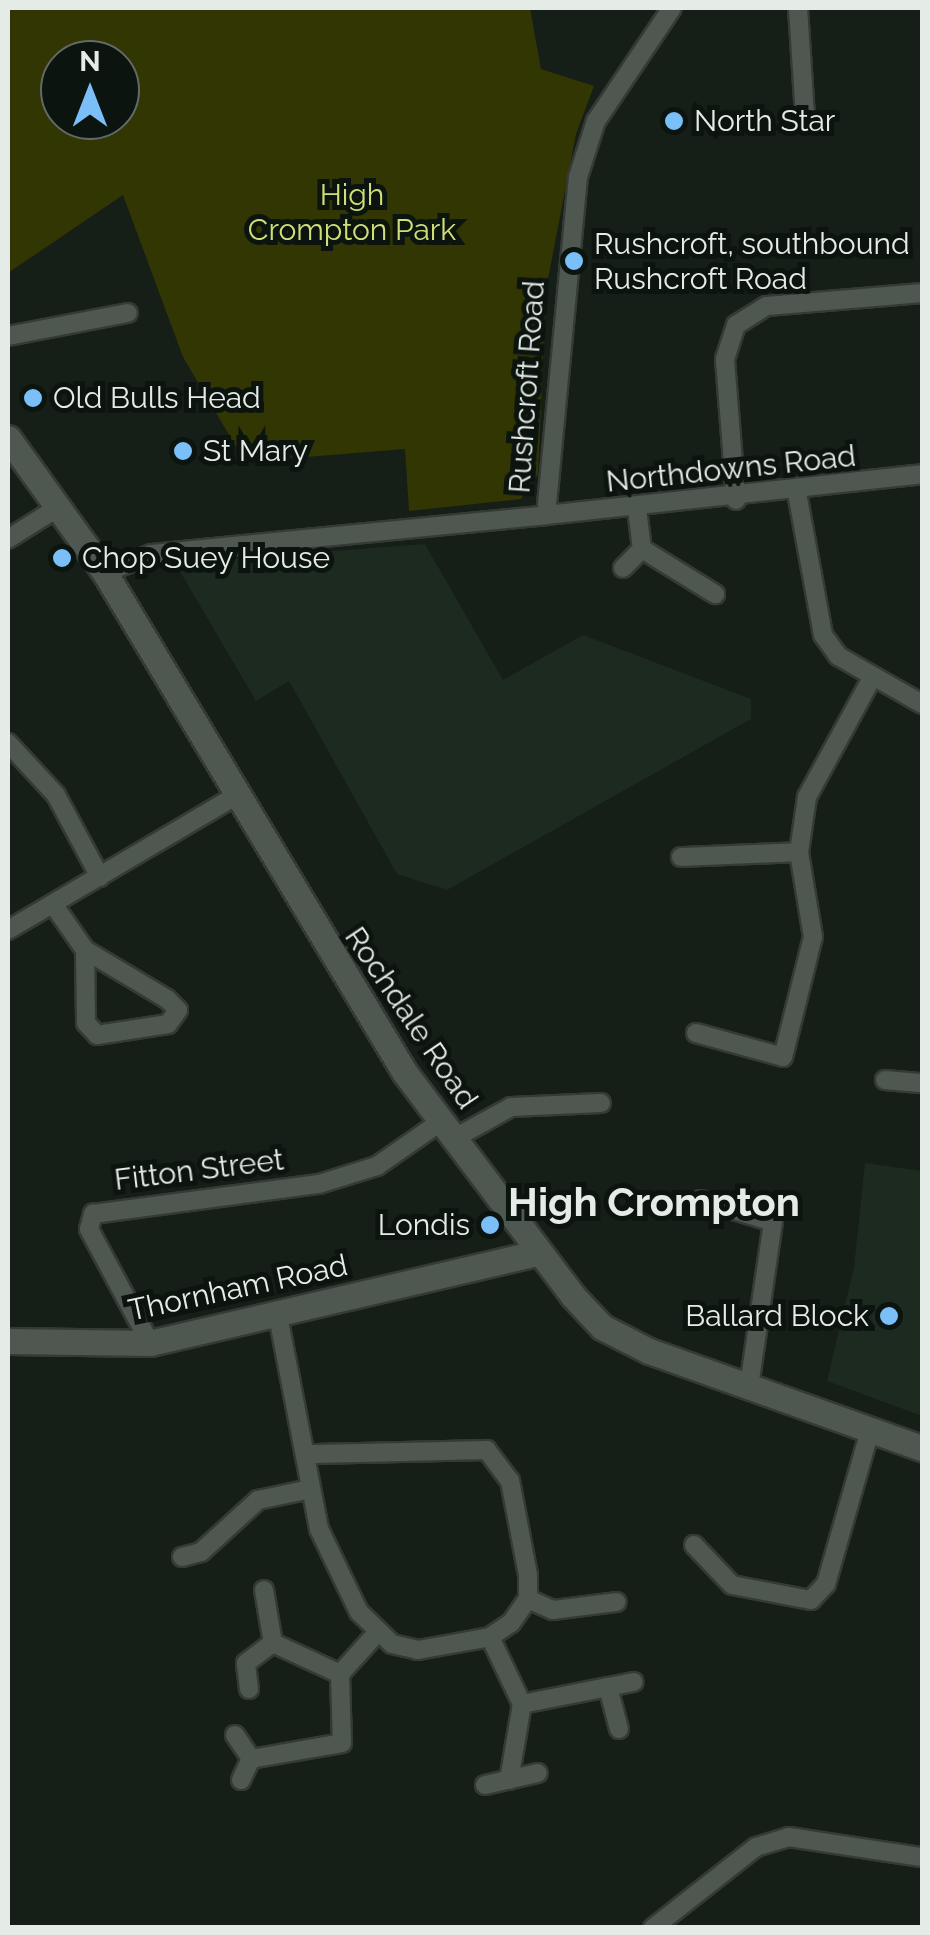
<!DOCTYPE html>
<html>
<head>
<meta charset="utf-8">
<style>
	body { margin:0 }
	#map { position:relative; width:930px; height:1935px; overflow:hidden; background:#151e17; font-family:Raleway,sans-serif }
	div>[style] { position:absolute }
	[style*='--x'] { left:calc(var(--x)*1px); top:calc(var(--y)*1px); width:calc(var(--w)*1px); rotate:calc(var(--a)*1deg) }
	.built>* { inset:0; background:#1c2a1f }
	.green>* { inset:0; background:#313603 }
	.roads { filter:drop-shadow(2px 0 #353a36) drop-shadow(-2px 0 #353a36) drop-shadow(0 2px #353a36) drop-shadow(0 -2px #353a36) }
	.street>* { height:18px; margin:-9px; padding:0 9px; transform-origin:9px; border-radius:9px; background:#4e5850 }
	.secondary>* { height:25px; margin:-12.5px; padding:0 12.5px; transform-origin:12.5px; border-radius:12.5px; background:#4e5850 }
	.dots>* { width:28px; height:28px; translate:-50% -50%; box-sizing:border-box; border:5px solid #0c140f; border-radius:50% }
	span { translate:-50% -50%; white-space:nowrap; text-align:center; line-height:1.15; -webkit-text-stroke:10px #0c140f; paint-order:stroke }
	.poi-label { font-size:30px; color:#e5ebe6 }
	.left { translate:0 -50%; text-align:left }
	.right { translate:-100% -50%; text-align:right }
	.park-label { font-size:30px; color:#d0de78 }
	.street-label { font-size:30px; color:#e5ebe6 }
	.district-label { font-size:40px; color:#e5ebe6; font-weight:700 }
	.frame { position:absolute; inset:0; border:10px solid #e5ebe6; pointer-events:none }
	.north { position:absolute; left:40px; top:40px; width:100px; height:100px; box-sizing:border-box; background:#0c140f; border:2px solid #636a65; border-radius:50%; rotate:0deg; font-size:28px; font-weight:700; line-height:40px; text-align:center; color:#e5ebe6 }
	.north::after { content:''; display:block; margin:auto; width:35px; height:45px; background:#7abff8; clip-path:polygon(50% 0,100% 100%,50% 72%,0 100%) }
</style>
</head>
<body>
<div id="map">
	<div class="built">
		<i style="clip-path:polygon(425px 544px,503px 680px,583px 635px,751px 699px,751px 719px,447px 890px,397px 874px,289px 681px,256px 701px,175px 563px)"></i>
		<i style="clip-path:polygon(865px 1163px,922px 1171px,922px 1416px,827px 1381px,854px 1267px)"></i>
	</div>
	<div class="green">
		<i style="clip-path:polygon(evenodd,8px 8px,530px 8px,541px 69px,594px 86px,576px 134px,546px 289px,538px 474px,521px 499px,409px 511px,405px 449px,245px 462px,183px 357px,123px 195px,8px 273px,8px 8px,120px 60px,120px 120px,60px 120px,60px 60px,120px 60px)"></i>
	</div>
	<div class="roads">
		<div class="street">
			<i style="--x:798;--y:8;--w:109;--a:86.3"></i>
			<i style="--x:8;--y:336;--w:122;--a:-10.9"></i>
			<i style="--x:797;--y:493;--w:144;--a:79.6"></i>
			<i style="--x:823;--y:635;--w:26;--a:54"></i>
			<i style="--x:838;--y:656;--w:97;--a:29.7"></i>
			<i style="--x:736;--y:500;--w:141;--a:-94.5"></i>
			<i style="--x:725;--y:359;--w:36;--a:-72"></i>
			<i style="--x:736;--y:325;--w:36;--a:-32"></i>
			<i style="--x:767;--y:306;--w:156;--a:-4.8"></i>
			<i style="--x:637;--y:509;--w:40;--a:82.9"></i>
			<i style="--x:642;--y:549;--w:86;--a:31.7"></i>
			<i style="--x:546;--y:515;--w:378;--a:-6.2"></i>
			<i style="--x:8;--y:539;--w:62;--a:-32.4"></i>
			<i style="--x:623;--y:568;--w:27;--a:-45"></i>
			<i style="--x:105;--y:573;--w:50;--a:-22.4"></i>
			<i style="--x:151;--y:554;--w:397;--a:-5.6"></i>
			<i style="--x:546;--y:515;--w:340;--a:-84.6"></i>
			<i style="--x:578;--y:177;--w:59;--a:-72.2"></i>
			<i style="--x:596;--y:121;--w:136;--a:-56.1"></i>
			<i style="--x:8;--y:743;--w:71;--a:47.3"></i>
			<i style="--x:56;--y:795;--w:93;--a:61.8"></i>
			<i style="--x:681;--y:857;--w:118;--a:-2.4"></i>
			<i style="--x:53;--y:904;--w:56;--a:55.2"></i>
			<i style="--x:85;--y:950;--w:73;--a:89.2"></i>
			<i style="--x:86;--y:1023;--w:16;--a:47"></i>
			<i style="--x:97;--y:1035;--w:72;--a:-8.8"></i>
			<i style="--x:168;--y:1024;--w:17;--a:-54"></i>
			<i style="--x:178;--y:1010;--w:16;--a:-135"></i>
			<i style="--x:167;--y:999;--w:96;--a:-149.1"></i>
			<i style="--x:8;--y:930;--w:262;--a:-30.5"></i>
			<i style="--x:696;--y:1033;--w:90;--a:15.4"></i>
			<i style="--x:783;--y:1057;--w:124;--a:-76"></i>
			<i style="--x:813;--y:937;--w:86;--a:-99.4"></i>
			<i style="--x:799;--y:852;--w:56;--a:-81.7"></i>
			<i style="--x:807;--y:797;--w:136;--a:-61.4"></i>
			<i style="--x:885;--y:1080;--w:37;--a:5"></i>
			<i style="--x:453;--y:1139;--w:66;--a:-28.9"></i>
			<i style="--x:511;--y:1107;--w:90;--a:-2.5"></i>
			<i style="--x:701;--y:1200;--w:75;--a:17"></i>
			<i style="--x:773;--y:1222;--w:166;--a:98.3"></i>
			<i style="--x:278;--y:1316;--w:217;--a:79.1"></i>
			<i style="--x:319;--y:1529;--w:92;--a:64.3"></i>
			<i style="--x:359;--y:1612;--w:46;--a:44.1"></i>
			<i style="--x:392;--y:1644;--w:27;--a:13"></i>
			<i style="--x:418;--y:1650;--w:73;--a:-10.2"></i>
			<i style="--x:490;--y:1637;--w:25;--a:-34"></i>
			<i style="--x:511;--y:1623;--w:29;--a:-55"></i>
			<i style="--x:528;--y:1599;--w:24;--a:-90"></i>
			<i style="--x:528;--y:1575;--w:96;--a:-100.8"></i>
			<i style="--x:510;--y:1481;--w:39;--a:-127"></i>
			<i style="--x:487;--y:1450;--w:182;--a:178.7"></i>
			<i style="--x:150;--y:1343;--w:129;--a:-118.2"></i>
			<i style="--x:89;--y:1229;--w:16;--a:-75"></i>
			<i style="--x:93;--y:1214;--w:228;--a:-7.6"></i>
			<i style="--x:319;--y:1184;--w:61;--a:-17.2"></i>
			<i style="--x:377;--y:1166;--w:77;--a:-34.9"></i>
			<i style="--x:694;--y:1545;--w:55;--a:46.5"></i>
			<i style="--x:732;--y:1585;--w:80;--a:10.8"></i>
			<i style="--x:811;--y:1600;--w:22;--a:-47"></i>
			<i style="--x:826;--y:1584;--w:163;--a:-74"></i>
			<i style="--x:182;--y:1557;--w:20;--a:-15"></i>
			<i style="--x:201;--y:1552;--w:77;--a:-42.4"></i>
			<i style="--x:258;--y:1500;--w:53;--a:-11.9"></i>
			<i style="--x:264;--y:1590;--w:54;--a:80.4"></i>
			<i style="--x:273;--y:1643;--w:74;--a:24.8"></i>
			<i style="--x:528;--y:1599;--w:27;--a:24"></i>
			<i style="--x:553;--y:1610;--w:64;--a:-7.2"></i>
			<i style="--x:490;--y:1637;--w:74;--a:64.5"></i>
			<i style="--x:522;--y:1704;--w:77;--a:99.7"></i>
			<i style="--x:249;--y:1689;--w:26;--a:-97"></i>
			<i style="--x:246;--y:1663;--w:34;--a:-37"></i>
			<i style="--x:522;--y:1704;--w:88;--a:-11.2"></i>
			<i style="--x:619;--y:1729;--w:43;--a:-104.7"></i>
			<i style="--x:608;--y:1687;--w:26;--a:-11"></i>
			<i style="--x:235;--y:1735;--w:29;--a:56"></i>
			<i style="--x:241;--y:1780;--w:23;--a:-65"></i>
			<i style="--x:251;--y:1759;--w:92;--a:-10"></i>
			<i style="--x:342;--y:1743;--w:69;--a:-91.7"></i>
			<i style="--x:340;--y:1674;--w:54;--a:-48"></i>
			<i style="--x:485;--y:1785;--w:54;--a:-12.8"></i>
			<i style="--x:653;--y:1928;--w:131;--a:-38.2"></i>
			<i style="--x:756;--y:1847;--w:34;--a:-17"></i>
			<i style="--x:789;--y:1837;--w:134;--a:8.6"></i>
		</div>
		<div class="secondary">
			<i style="--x:8;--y:438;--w:166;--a:54.3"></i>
			<i style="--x:105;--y:573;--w:583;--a:59.04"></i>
			<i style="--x:405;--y:1073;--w:278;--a:53"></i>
			<i style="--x:572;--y:1295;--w:44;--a:46.8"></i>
			<i style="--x:602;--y:1327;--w:53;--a:27.1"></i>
			<i style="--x:649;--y:1351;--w:290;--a:19.6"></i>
			<i style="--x:8;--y:1341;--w:142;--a:0.8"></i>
			<i style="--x:150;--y:1343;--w:397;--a:-13.1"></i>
		</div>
	</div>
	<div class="dots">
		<i style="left:674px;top:121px;background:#7abff8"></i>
		<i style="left:574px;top:261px;background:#7abff8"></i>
		<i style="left:33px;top:398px;background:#7abff8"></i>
		<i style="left:183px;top:451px;background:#7abff8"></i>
		<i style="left:62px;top:558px;background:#7abff8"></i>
		<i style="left:490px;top:1225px;background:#7abff8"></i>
		<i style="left:889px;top:1316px;background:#7abff8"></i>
	</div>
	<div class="poi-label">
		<span class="left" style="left:694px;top:121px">North Star</span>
		<span class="left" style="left:594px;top:261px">Rushcroft, southbound<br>Rushcroft Road</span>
		<span class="left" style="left:53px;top:398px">Old Bulls Head</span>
		<span class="left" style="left:203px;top:451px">St Mary</span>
		<span class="left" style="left:82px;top:558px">Chop Suey House</span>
		<span class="right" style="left:470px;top:1225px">Londis</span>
		<span class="right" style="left:869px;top:1316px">Ballard Block</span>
	</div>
	<div class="park-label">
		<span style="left:352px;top:212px">High<br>Crompton Park</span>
	</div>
	<div class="street-label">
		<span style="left:527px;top:387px;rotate:-86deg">Rushcroft Road</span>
		<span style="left:731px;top:469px;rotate:-6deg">Northdowns Road</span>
		<span style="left:411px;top:1018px;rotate:56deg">Rochdale Road</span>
		<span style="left:199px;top:1170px;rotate:-7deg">Fitton Street</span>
		<span style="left:238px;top:1288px;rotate:-12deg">Thornham Road</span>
	</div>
	<div class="district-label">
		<span style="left:654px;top:1202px">High Crompton</span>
	</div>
	<div class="frame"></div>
	<div class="north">N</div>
</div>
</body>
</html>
